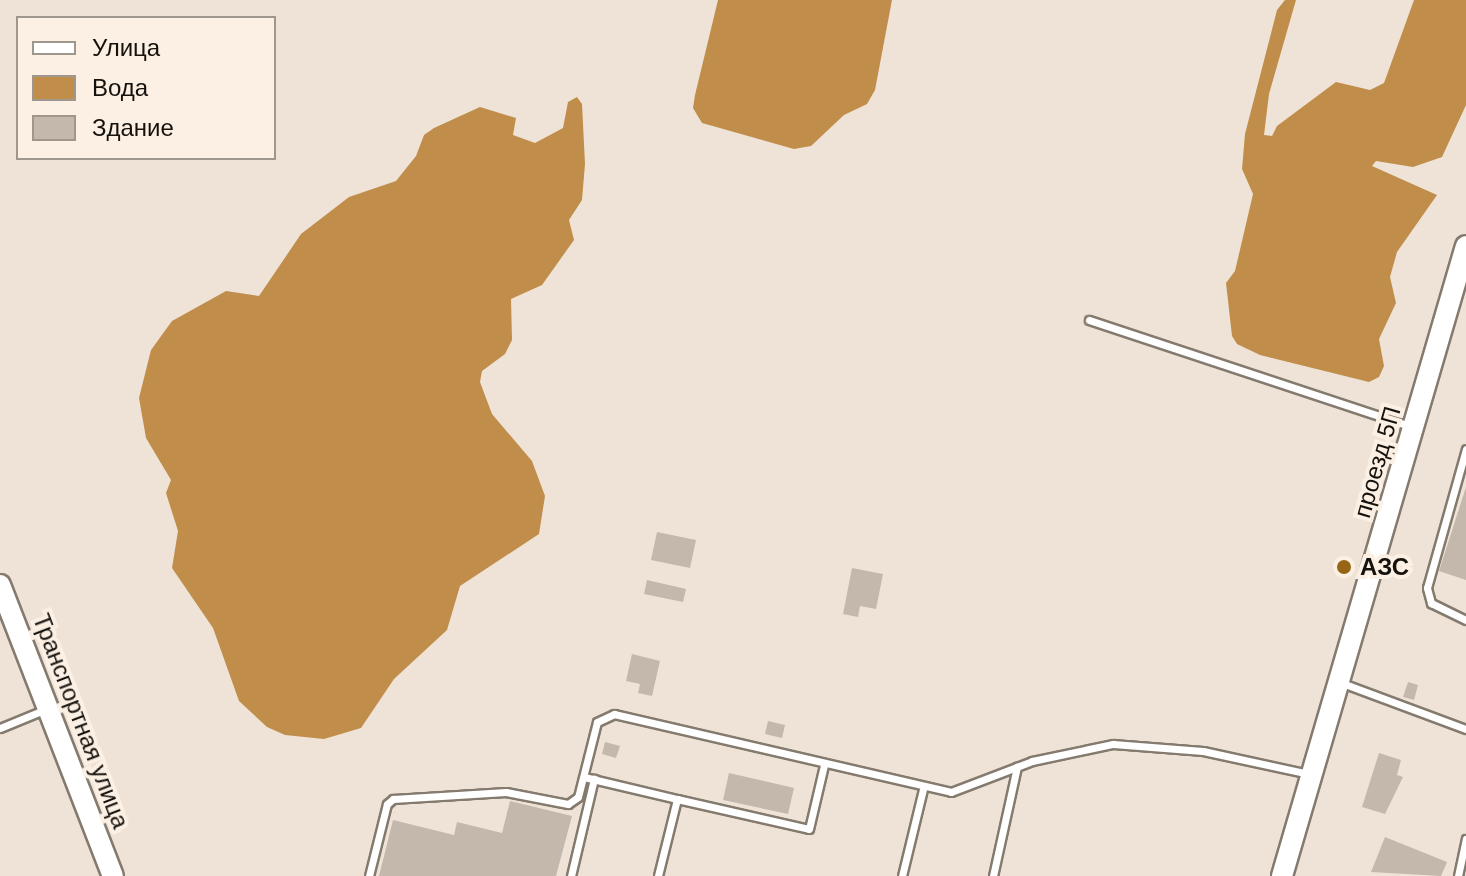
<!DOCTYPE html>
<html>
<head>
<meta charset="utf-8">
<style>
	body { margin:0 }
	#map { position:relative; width:1466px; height:876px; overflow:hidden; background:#eee3d6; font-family:Arial,sans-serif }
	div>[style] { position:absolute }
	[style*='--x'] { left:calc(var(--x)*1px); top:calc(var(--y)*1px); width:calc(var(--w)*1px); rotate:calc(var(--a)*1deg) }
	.water>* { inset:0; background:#c08e4a }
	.building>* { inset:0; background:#c3b8ab }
	.roads { filter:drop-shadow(2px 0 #847a6e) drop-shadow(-2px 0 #847a6e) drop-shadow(0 2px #847a6e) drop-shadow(0 -2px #847a6e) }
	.lane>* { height:7px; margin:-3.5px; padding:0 3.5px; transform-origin:3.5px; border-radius:3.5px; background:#fff }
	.secondary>* { height:20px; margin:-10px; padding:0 10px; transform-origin:10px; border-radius:10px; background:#fff }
	.dots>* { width:22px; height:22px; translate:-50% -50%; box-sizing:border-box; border:4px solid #fbf0e3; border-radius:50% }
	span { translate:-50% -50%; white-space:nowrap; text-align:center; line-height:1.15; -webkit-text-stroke:8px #fbf0e3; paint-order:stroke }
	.street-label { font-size:24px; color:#15110d }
	.poi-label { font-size:24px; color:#15110d; font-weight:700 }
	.left { translate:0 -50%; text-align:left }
	.legend { position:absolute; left:16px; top:16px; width:260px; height:144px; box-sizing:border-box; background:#fbf0e3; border:2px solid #9f978d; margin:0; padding:10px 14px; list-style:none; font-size:24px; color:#15110d }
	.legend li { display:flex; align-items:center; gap:16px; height:40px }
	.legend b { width:40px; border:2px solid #9f978d }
</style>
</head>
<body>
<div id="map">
	<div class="water">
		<i style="clip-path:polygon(718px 0,892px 0,875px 90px,867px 104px,844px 115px,811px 146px,794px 149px,702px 123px,693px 108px,695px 95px)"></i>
		<i style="clip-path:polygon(1285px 0,1296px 0,1269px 94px,1264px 135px,1272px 136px,1277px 126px,1336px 82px,1370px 90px,1384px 83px,1414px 0,1466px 0,1466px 105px,1442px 157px,1413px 167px,1376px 161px,1372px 166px,1437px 195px,1397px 252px,1390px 277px,1396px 303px,1379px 339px,1384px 366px,1379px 377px,1369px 382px,1260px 355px,1237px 344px,1232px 336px,1226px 283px,1235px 271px,1253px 194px,1242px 169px,1245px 134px,1277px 10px)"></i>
		<i style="clip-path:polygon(577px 97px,582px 104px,585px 164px,582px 200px,569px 220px,574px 240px,542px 285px,511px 299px,512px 340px,505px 354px,482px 371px,480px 382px,492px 414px,532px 461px,545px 496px,539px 534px,460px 586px,447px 630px,394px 679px,361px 728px,324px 739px,285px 735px,267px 727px,239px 701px,213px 628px,172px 568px,178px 531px,166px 493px,171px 480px,146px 438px,139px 398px,151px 350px,172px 321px,226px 291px,259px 296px,301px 234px,349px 197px,396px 181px,416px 156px,424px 135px,434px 128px,480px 107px,516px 118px,513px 135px,535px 143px,563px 128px,568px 102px)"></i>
	</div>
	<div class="building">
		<i style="clip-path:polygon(1466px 487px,1466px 580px,1439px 571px)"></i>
		<i style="clip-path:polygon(657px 532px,696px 540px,690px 568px,651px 560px)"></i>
		<i style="clip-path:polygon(852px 568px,883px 574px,876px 609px,860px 606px,858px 617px,843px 614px)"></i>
		<i style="clip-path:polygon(647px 580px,686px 589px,683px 602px,644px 594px)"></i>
		<i style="clip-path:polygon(632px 654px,660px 661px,652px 696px,638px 693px,640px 684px,626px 681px)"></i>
		<i style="clip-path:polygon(1408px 682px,1418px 685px,1414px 700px,1403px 697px)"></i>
		<i style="clip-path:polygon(768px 721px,785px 725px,782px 738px,765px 734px)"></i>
		<i style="clip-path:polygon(605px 742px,620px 746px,616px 758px,602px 754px)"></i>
		<i style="clip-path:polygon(1379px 753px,1401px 760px,1397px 775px,1403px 777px,1385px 814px,1362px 807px)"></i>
		<i style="clip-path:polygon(729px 773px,794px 788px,788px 814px,723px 800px)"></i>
		<i style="clip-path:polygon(510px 801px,572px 816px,556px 876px,379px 876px,393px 820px,454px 835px,457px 822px,502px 833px)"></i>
		<i style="clip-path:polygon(1385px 837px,1447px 862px,1441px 876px,1371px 872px)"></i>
	</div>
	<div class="roads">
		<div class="lane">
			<i style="--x:1089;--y:320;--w:340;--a:18.3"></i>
			<i style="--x:1466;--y:449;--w:144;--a:105.7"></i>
			<i style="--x:1427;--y:588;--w:16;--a:75"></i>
			<i style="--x:1431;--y:603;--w:39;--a:26"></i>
			<i style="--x:1342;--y:683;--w:132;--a:20.4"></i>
			<i style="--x:0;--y:728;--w:50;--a:-22.4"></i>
			<i style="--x:584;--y:777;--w:96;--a:13.3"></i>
			<i style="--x:677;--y:799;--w:79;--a:103.9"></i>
			<i style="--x:677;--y:799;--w:135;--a:12.8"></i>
			<i style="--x:809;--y:829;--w:66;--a:-76.8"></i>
			<i style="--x:369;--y:876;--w:74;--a:-76"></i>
			<i style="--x:387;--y:804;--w:8;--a:-40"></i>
			<i style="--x:393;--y:799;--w:113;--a:-3.5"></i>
			<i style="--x:506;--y:792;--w:63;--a:11"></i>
			<i style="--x:568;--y:804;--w:12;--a:-35"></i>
			<i style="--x:578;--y:797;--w:77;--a:-75.8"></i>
			<i style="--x:597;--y:722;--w:19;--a:-25"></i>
			<i style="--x:614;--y:714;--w:346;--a:13"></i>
			<i style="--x:951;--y:792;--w:87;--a:-20.9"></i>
			<i style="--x:1032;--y:761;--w:83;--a:-11.9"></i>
			<i style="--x:1113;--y:744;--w:90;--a:4.4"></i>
			<i style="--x:1203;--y:751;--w:108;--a:12.2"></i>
			<i style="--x:571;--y:876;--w:100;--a:-76.7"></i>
			<i style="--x:902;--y:876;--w:89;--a:-76.4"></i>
			<i style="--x:993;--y:876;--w:112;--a:-77.6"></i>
			<i style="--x:1458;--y:876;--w:38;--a:-78"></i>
		</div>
		<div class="secondary">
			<i style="--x:0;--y:585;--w:312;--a:68.8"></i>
			<i style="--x:1282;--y:876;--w:656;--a:-73.72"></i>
		</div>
	</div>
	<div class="dots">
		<i style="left:1344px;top:567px;background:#966516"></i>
	</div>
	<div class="street-label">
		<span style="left:1377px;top:462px;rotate:-74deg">проезд 5П</span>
		<span style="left:81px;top:721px;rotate:69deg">Транспортная улица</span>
	</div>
	<div class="poi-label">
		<span class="left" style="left:1360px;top:567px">АЗС</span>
	</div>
	<ul class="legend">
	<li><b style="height:10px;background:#fff"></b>Улица</li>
	<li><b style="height:22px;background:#c08e4a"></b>Вода</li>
	<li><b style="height:22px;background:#c3b8ab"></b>Здание</li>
	</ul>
</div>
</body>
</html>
